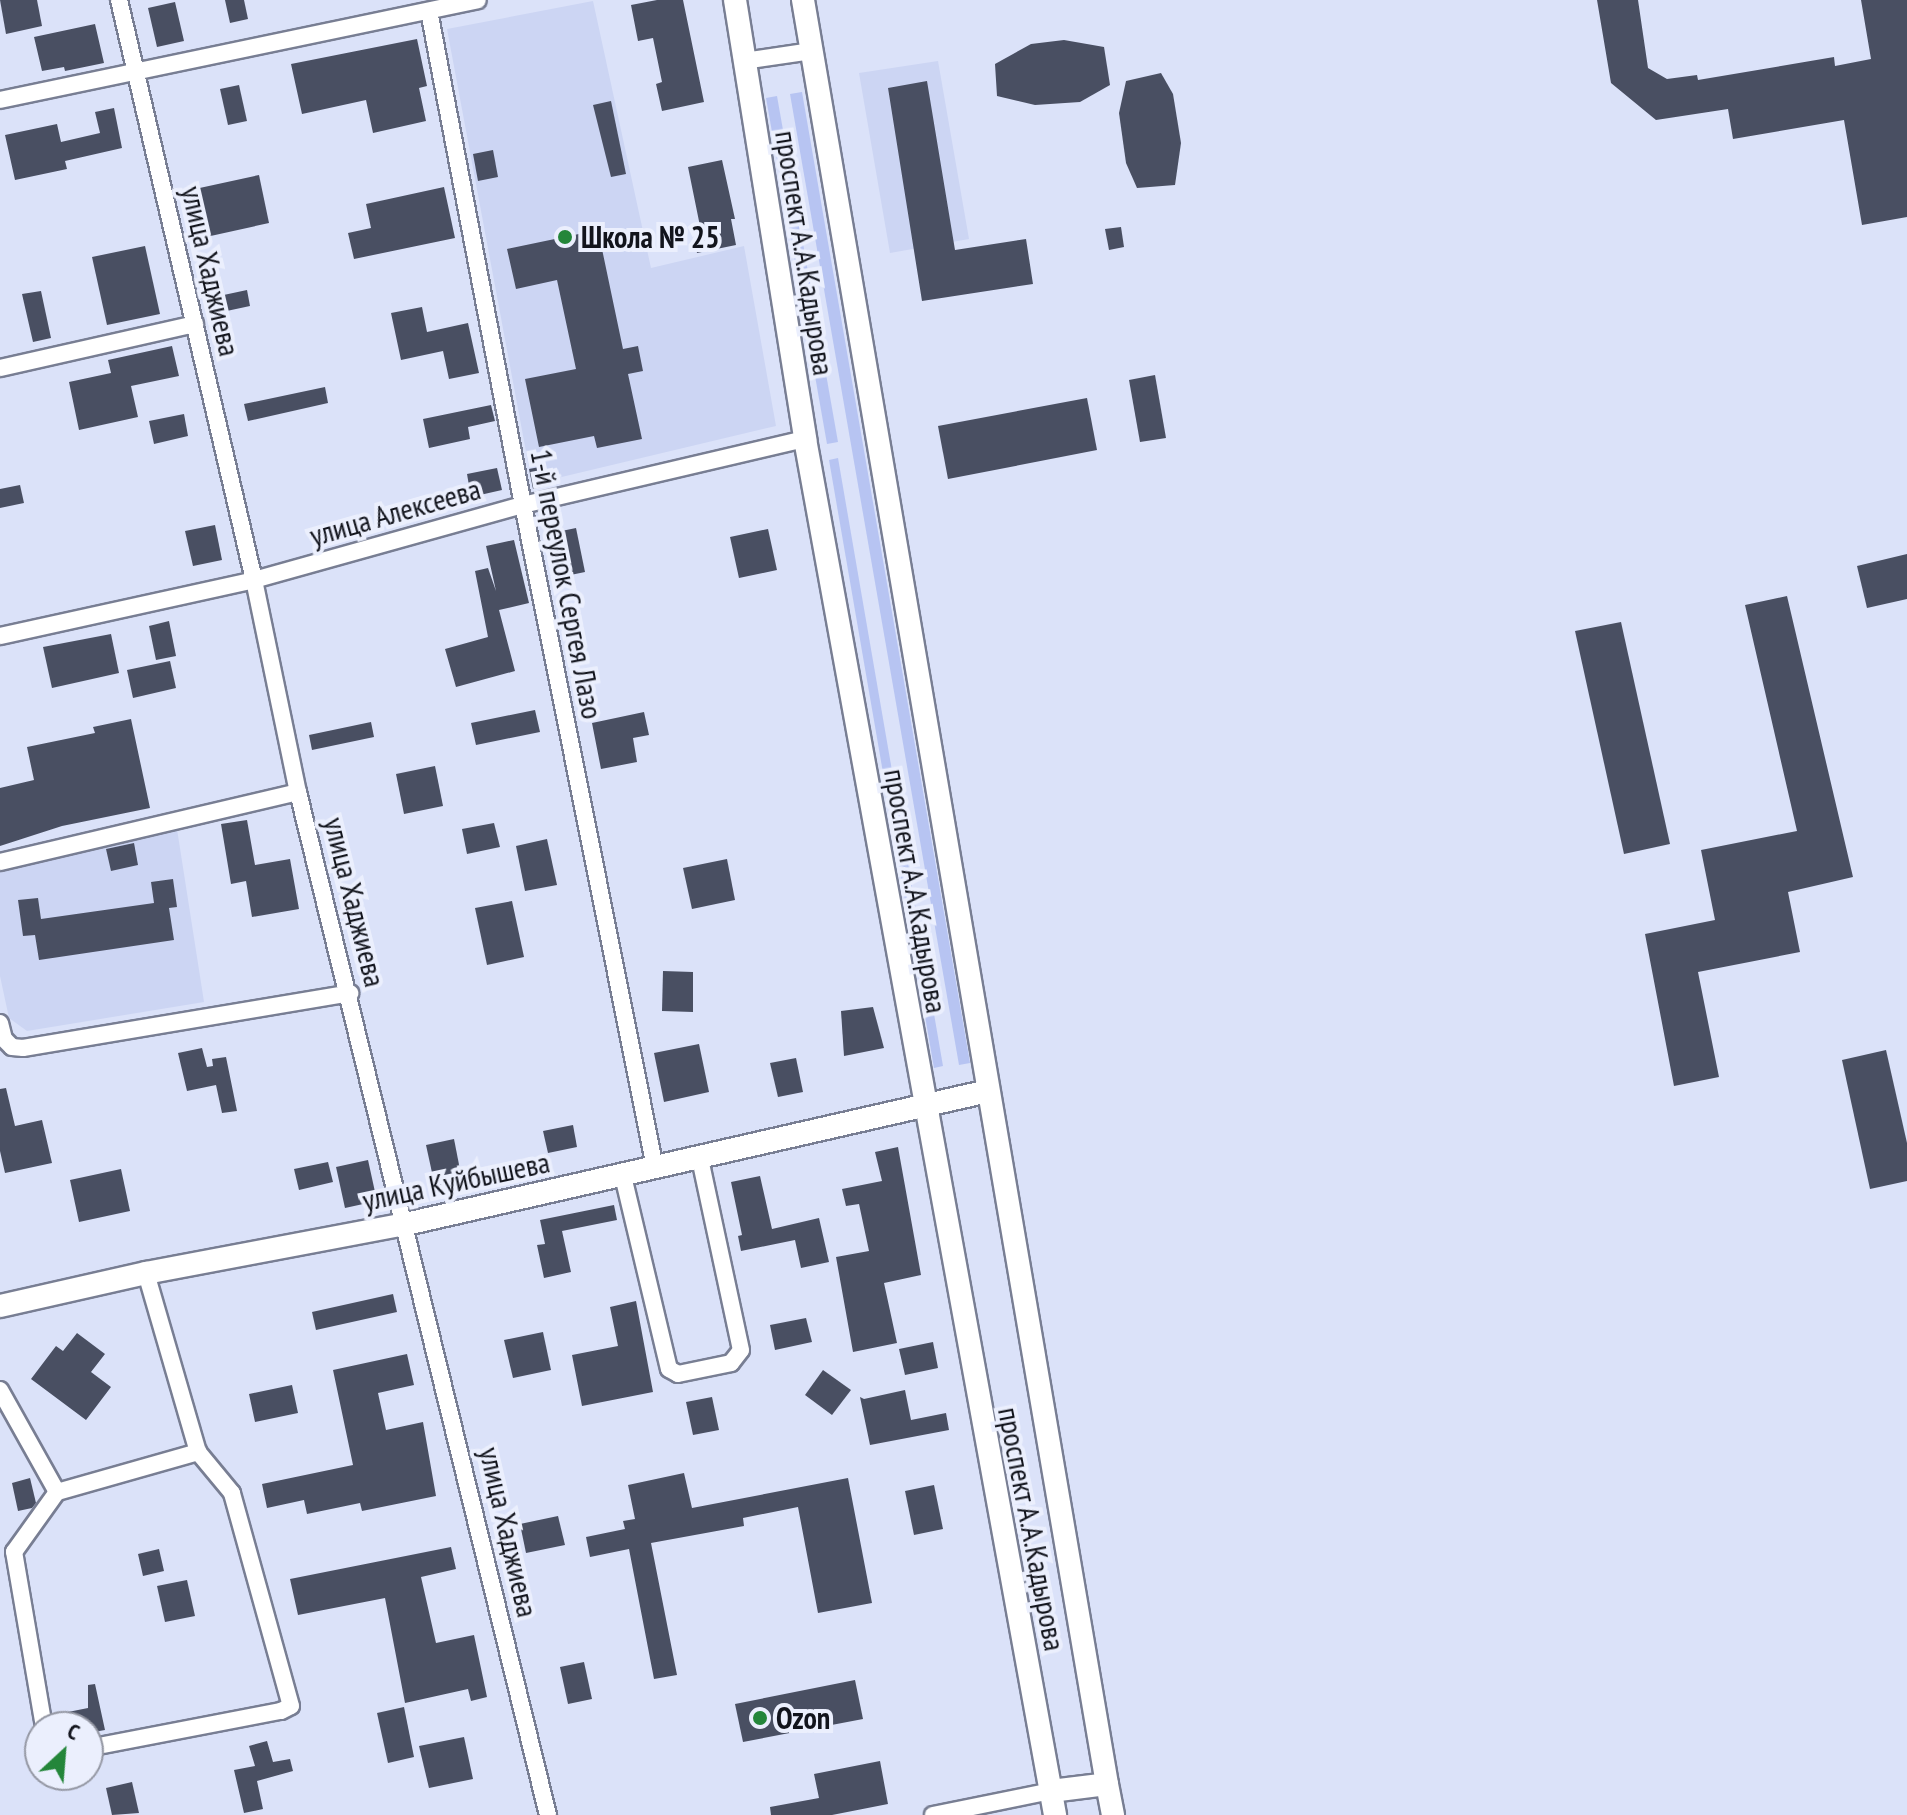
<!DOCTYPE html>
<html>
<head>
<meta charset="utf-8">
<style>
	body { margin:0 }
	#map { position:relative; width:1907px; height:1815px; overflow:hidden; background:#dbe2f9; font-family:"PT Sans Narrow",sans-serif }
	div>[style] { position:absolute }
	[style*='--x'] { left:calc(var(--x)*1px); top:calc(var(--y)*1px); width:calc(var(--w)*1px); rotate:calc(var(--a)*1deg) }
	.built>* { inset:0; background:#ccd5f3 }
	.green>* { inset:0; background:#b7c4f2 }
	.building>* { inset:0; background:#494f62 }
	.roads { filter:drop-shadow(2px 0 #787e93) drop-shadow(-2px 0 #787e93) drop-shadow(0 2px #787e93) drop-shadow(0 -2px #787e93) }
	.minor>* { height:16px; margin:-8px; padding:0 8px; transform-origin:8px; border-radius:8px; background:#fff }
	.tertiary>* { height:22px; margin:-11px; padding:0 11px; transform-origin:11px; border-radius:11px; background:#fff }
	.dots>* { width:22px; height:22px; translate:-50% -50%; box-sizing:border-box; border:4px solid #ebeffd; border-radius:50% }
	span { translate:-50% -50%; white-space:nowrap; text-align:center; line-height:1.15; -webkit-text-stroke:8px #ebeffd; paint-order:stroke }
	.poi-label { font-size:30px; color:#12141c; font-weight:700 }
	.left { translate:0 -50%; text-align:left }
	.street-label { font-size:30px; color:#12141c }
	.north { position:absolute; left:24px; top:1711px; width:80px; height:80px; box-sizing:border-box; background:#ebeffd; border:2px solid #9497a3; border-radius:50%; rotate:26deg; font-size:22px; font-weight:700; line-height:32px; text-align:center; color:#12141c }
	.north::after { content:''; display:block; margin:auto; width:28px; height:36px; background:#24863a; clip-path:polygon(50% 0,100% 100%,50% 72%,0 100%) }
</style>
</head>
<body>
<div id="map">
	<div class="built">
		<i style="clip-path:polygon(593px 1px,651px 268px,744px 246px,776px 426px,549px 480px,550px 485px,533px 489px,447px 29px)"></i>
		<i style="clip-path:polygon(938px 61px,969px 239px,890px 253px,859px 73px)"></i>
		<i style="clip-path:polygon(177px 829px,204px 1002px,27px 1031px,9px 1018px,0 976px,0 869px)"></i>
	</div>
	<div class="green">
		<i style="clip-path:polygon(802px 92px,970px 1063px,959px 1065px,790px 94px)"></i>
		<i style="clip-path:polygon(777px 96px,838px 442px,827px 444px,766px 98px)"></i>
		<i style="clip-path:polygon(838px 458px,943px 1066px,934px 1068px,829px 460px)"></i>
	</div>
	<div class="building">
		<i style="clip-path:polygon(0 0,37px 0,42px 26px,6px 34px)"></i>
		<i style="clip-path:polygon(225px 0,244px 0,248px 19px,230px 23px)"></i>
		<i style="clip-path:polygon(657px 0,683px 0,704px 102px,662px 111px,656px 84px,662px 82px,653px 38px,638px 41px,631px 5px)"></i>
		<i style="clip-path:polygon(1597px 0,1638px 0,1648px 68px,1667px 79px,1697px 75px,1698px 80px,1834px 57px,1835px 66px,1871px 59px,1861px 0,1907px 0,1907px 217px,1862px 225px,1844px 120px,1733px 139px,1728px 109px,1656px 120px,1611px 83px)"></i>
		<i style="clip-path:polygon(175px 2px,184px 41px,157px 47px,148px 8px)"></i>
		<i style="clip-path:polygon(95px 24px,104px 63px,65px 71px,64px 67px,42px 71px,34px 37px)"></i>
		<i style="clip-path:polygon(417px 39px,427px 86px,419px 88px,426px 121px,373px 133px,366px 100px,302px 114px,291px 64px)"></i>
		<i style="clip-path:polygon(1064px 40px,1104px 47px,1110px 85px,1080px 102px,1035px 105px,997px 96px,995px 64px,1031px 44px)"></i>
		<i style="clip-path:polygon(1161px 73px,1173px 94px,1181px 143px,1175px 185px,1137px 188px,1126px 163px,1119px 113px,1126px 81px)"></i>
		<i style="clip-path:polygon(927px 81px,955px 250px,1026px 239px,1033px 284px,922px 301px,888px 88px)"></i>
		<i style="clip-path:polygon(239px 85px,247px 121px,228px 125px,220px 89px)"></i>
		<i style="clip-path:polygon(611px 101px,626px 174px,611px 177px,593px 105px)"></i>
		<i style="clip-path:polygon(114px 108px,122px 148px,65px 161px,67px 169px,15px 180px,5px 135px,57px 124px,61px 142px,100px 133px,95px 112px)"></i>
		<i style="clip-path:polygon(493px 150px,498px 177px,478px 181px,473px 154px)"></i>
		<i style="clip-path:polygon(722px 160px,735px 219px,731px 219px,736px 245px,697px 253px,694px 237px,702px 236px,688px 167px)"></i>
		<i style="clip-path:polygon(259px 175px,269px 223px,206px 237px,195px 189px)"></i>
		<i style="clip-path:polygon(444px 187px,455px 238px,354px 259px,348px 233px,371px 228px,366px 204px)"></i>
		<i style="clip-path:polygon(1121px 227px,1124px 247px,1109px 250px,1105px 229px)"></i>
		<i style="clip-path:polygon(598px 230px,623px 349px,638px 346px,643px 371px,628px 374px,642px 439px,597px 448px,594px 436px,539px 447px,525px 379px,576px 369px,557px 280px,516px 289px,507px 249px)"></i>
		<i style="clip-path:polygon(145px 246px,160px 314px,107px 325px,92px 257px)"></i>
		<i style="clip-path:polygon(247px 290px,250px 306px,222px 312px,219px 296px)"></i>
		<i style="clip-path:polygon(41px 291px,51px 338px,33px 342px,22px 294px)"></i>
		<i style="clip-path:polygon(422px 307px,427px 332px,468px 323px,479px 373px,449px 379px,443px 351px,401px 360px,391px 313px)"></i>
		<i style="clip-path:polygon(172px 346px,179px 376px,131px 386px,138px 417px,79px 430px,69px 382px,111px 373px,108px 360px)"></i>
		<i style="clip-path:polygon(1155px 375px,1166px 438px,1140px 442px,1129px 380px)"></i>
		<i style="clip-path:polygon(325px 387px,328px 403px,248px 421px,244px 404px)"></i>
		<i style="clip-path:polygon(1087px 398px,1097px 450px,948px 479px,938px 426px)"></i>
		<i style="clip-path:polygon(491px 405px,495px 421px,468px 427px,470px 439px,429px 448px,423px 419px)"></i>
		<i style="clip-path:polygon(184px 414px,188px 436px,154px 444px,149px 421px)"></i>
		<i style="clip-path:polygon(545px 466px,549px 485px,533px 489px,529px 469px)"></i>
		<i style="clip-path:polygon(497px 468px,502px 490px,471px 497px,467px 474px)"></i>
		<i style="clip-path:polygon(20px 485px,24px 503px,0 508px,0 489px)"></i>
		<i style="clip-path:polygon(215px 525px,222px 560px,193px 566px,185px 531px)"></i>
		<i style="clip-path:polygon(576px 528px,585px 572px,556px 578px,547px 534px)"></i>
		<i style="clip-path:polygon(768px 529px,777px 570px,739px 578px,730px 537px)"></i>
		<i style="clip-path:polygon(514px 540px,529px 603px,499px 610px,515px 671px,456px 687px,445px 649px,488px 637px,475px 571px,488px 568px,496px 591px,486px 546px)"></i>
		<i style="clip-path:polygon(1907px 554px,1907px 599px,1867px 608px,1857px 566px)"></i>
		<i style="clip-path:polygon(1787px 596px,1853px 877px,1788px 892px,1800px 952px,1698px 972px,1719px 1077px,1674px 1086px,1645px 934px,1715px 920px,1701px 850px,1797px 831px,1745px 605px)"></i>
		<i style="clip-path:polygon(169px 621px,176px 656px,156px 660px,149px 626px)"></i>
		<i style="clip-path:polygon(1621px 622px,1670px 844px,1624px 854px,1575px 631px)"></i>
		<i style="clip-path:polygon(111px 634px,119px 673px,52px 688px,43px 647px)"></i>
		<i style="clip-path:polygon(170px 661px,176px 688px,133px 698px,127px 670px)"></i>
		<i style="clip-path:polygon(535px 710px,540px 732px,476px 745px,471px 723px)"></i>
		<i style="clip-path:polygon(644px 712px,649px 735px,633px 738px,637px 762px,601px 769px,592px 723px)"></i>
		<i style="clip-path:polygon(131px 719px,150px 808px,62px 826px,0 846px,0 788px,34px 780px,27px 747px,95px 733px,93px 727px)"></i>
		<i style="clip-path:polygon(371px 722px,374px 737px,312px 750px,309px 735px)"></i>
		<i style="clip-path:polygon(435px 766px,443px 806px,404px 814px,396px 774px)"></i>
		<i style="clip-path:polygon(247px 820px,255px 865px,290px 859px,299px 909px,252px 917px,246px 881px,231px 884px,221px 824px)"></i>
		<i style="clip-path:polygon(494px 823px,500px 847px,467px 854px,462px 829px)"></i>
		<i style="clip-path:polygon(547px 839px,557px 885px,525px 891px,516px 846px)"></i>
		<i style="clip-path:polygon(134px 843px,138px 865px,111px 871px,106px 849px)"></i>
		<i style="clip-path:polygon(727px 859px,735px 900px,692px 909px,683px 868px)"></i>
		<i style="clip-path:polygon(173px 879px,177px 907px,169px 908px,174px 940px,39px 960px,35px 935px,23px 936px,18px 900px,38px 898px,41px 919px,154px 903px,151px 882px)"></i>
		<i style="clip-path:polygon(512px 901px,524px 957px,487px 965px,475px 908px)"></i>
		<i style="clip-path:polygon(663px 971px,693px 972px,693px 1012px,662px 1011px)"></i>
		<i style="clip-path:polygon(873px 1007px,884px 1048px,844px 1056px,841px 1011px)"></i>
		<i style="clip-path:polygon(699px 1044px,709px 1092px,664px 1102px,654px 1053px)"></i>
		<i style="clip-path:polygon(202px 1048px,207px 1067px,213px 1066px,212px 1059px,226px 1057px,237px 1111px,222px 1113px,216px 1085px,187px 1091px,178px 1053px)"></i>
		<i style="clip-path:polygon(1886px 1050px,1907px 1143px,1907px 1181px,1870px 1189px,1842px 1060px)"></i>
		<i style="clip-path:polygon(796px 1058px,803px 1092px,778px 1097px,770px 1063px)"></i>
		<i style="clip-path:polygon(6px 1088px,15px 1126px,42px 1120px,52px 1163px,5px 1173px,0 1151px,0 1089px)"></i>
		<i style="clip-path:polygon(573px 1125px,577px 1147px,548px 1153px,543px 1131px)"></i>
		<i style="clip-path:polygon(454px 1139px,463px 1185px,436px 1191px,426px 1145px)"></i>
		<i style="clip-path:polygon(898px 1147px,921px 1275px,884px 1283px,897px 1343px,853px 1352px,836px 1257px,869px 1251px,859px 1204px,846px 1206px,842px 1189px,882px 1181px,875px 1152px)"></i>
		<i style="clip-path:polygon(368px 1160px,377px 1201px,345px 1208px,336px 1167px)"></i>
		<i style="clip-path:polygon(328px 1162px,333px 1182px,299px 1190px,294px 1169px)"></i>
		<i style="clip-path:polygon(121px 1169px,130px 1211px,79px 1222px,70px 1180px)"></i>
		<i style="clip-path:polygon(760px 1176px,772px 1229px,819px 1218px,829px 1262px,801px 1268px,795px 1240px,741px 1251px,738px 1236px,742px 1235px,731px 1182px)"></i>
		<i style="clip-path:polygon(614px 1205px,617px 1220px,562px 1231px,571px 1272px,544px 1278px,537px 1245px,545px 1244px,540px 1220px)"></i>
		<i style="clip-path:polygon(393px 1294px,397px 1312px,316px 1330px,312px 1312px)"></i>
		<i style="clip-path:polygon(636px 1301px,653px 1392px,582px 1406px,572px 1355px,618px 1346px,610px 1307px)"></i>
		<i style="clip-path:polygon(806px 1318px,812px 1342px,775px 1350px,770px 1325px)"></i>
		<i style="clip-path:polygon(543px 1332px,551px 1370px,513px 1378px,504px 1340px)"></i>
		<i style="clip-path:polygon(77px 1333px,105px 1354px,91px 1372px,111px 1387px,86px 1420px,31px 1379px,56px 1346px,63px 1351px)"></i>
		<i style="clip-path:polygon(933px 1342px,938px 1368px,905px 1375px,899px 1349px)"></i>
		<i style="clip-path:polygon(407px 1354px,414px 1385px,378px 1393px,386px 1430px,423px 1422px,436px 1496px,362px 1511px,360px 1503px,307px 1514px,304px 1500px,267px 1508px,262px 1484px,353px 1465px,333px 1370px)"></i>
		<i style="clip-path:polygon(823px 1370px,851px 1390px,832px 1415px,805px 1395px)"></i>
		<i style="clip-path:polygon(292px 1385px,298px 1413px,255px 1422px,249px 1394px)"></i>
		<i style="clip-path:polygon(905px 1390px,911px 1420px,946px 1413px,949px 1430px,870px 1445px,860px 1397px,864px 1399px)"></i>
		<i style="clip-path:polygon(712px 1397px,719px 1430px,693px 1435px,686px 1402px)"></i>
		<i style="clip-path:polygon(684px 1473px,692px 1508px,848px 1478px,872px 1603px,818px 1613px,798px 1507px,743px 1518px,744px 1526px,651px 1543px,677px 1675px,654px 1679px,629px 1549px,590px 1557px,586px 1537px,625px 1529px,623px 1521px,635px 1519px,628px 1485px)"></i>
		<i style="clip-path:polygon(30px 1478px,36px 1503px,32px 1508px,18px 1511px,12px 1483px)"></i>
		<i style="clip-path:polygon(934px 1485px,943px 1529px,914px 1535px,905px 1491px)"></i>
		<i style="clip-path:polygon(558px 1516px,565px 1545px,526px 1553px,520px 1524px)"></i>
		<i style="clip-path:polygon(451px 1547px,456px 1569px,421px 1577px,436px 1643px,474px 1635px,487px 1697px,471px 1701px,468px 1689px,405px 1703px,385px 1598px,298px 1615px,290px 1579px)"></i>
		<i style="clip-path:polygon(159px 1549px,164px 1571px,143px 1576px,138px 1554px)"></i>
		<i style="clip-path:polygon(187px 1580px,195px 1616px,165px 1622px,157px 1586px)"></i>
		<i style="clip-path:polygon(584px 1662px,592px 1699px,568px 1704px,560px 1667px)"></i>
		<i style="clip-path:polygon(855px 1680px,863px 1719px,743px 1742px,735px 1704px)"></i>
		<i style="clip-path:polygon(95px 1684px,105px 1730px,88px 1733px,88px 1727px,66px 1727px,63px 1713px,88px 1708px,88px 1685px)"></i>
		<i style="clip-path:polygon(404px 1707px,414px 1757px,388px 1763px,377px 1713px)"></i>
		<i style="clip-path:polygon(464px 1737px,473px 1779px,429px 1788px,419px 1746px)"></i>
		<i style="clip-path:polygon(267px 1741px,273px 1762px,290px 1759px,293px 1771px,257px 1781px,263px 1809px,244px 1813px,234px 1770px,255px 1766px,249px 1746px)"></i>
		<i style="clip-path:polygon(880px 1761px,888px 1804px,832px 1815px,771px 1815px,770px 1807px,819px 1798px,814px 1774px)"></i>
		<i style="clip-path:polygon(132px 1782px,139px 1813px,112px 1815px,106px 1788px)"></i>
	</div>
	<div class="roads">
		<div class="minor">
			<i style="--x:119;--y:0;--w:596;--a:76.9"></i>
			<i style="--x:254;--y:580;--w:217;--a:78.3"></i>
			<i style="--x:298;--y:792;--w:1053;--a:76.27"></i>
			<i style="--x:429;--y:11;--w:503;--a:79.23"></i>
			<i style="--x:523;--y:505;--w:676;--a:78.74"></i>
			<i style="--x:744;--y:61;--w:69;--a:-8.4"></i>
			<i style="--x:0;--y:100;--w:488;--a:-11.8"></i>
			<i style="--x:0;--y:368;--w:200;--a:-12.7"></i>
			<i style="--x:0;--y:636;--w:260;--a:-12.4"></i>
			<i style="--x:254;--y:580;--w:279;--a:-15.6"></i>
			<i style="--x:523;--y:505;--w:290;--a:-13.2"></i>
			<i style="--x:0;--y:862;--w:306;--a:-13.2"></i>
			<i style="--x:0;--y:1023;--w:16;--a:76"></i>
			<i style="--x:4;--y:1039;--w:11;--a:45"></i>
			<i style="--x:12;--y:1047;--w:11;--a:5"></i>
			<i style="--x:23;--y:1048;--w:332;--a:-9.5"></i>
			<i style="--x:623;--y:1176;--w:198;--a:76.6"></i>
			<i style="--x:669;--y:1369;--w:10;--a:29"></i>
			<i style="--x:678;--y:1374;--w:54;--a:-11.7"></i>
			<i style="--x:731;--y:1363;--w:16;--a:-52"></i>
			<i style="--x:741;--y:1350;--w:196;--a:-102.1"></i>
			<i style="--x:0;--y:1390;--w:117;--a:60.8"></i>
			<i style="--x:44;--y:1727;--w:178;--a:-99.7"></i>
			<i style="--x:14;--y:1552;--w:74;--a:-54.4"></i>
			<i style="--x:57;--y:1492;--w:147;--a:-15.8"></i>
			<i style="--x:88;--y:1748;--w:197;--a:-10.9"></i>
			<i style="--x:281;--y:1711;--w:11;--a:-27"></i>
			<i style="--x:291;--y:1706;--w:221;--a:-105.5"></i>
			<i style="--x:232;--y:1493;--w:53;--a:-129.7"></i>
			<i style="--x:198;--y:1452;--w:186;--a:-106.2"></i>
			<i style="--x:933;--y:1815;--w:120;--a:-11.5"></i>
		</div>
		<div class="tertiary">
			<i style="--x:735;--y:0;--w:445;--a:80.9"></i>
			<i style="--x:805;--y:439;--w:1399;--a:79.7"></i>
			<i style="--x:803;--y:0;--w:1810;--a:80.33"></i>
			<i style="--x:0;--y:1306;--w:150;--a:-12.7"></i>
			<i style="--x:146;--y:1273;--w:265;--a:-10.7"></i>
			<i style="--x:406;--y:1224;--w:597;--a:-12.87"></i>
			<i style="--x:1051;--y:1791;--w:56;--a:-7.1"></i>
			<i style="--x:1107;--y:1784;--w:32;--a:79"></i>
		</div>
	</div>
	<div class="dots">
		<i style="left:565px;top:237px;background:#24863a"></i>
		<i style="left:760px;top:1718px;background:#24863a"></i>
	</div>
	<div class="poi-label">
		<span class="left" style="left:581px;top:237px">Школа № 25</span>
		<span class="left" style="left:776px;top:1718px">Ozon</span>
	</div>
	<div class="street-label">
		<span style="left:805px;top:253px;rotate:81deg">проспект А.А.Кадырова</span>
		<span style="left:211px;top:271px;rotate:77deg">улица Хаджиева</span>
		<span style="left:395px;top:512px;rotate:-16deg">улица Алексеева</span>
		<span style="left:567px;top:584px;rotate:79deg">1-й переулок Сергея Лазо</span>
		<span style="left:916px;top:891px;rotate:80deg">проспект А.А.Кадырова</span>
		<span style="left:355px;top:902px;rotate:76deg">улица Хаджиева</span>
		<span style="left:456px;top:1181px;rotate:-12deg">улица Куйбышева</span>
		<span style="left:1032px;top:1529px;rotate:79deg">проспект А.А.Кадырова</span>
		<span style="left:509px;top:1532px;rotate:77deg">улица Хаджиева</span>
	</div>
	<div class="north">С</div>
</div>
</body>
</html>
